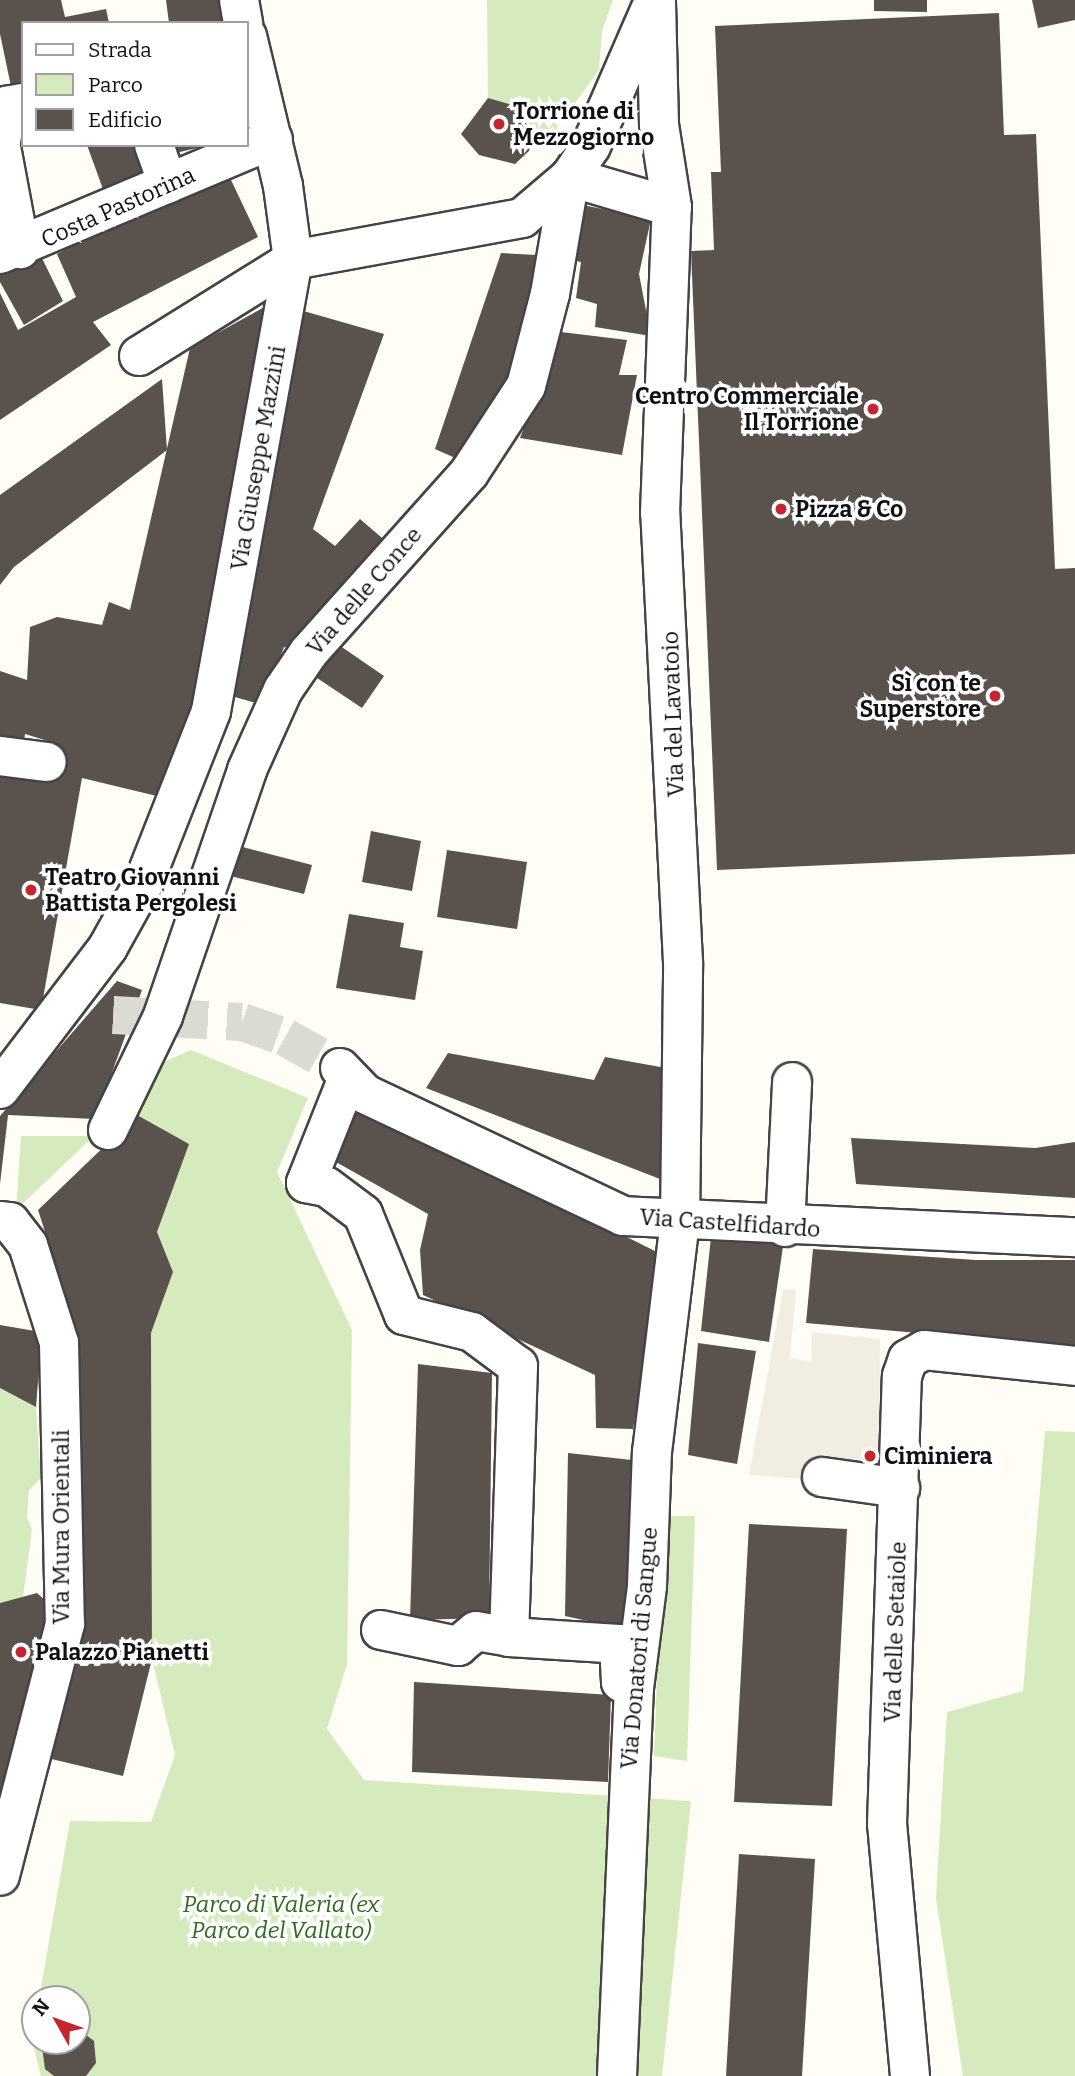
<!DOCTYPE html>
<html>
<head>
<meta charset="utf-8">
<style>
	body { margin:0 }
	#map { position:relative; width:1075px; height:2076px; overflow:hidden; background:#fffdf5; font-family:Bitter,serif }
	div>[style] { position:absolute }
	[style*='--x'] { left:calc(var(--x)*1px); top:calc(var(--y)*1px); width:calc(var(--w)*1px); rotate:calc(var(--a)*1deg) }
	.green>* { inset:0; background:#d5ebbd }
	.plaza>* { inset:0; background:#f1ede2 }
	.building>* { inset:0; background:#5a524d }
	.street-tunnel>* { height:38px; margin-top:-19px; transform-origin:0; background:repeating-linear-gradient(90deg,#dbdad3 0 38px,transparent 0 57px) }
	.roads { filter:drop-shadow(2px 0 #444) drop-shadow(-2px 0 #444) drop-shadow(0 2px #444) drop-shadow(0 -2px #444) }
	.street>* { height:38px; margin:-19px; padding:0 19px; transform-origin:19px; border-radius:19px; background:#fff }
	.dots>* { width:19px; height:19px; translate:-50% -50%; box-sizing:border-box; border:4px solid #fff; border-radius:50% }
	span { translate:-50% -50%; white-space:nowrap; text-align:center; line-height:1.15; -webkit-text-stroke:7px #fff; paint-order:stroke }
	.poi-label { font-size:23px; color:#111; font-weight:700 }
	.left { translate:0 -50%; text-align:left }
	.right { translate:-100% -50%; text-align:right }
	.street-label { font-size:23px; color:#111 }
	.park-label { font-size:23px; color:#2f6b1f; font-style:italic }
	.legend { position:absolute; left:21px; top:21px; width:228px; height:126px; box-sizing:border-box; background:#fff; border:2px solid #a0a0a0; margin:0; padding:9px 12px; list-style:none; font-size:21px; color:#111 }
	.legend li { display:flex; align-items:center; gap:14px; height:35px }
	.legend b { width:35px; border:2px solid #a0a0a0 }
	.north { position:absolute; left:21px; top:1985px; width:70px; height:70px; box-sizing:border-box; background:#fff; border:2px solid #a0a0a0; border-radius:50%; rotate:310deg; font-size:19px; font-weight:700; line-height:28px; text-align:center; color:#111 }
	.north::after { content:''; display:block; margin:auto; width:24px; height:32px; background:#c4262e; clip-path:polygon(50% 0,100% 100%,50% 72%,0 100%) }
</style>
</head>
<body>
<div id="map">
	<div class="green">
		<i style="clip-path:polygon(487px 0,613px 0,602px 31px,599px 70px,551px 136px,529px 151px,533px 131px,525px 116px,488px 98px)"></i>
		<i style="clip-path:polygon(191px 1050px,308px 1098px,277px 1172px,352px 1330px,347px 1664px,327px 1729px,364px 1780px,691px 1801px,662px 2076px,41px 2076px,34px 2048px,35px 2039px,77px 2041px,77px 1999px,39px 1999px,70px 1821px,151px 1822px,175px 1755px,152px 1659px,151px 1333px,173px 1272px,157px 1232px,137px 1115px,166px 1061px)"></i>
		<i style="clip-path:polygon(21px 1136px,94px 1136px,16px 1210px)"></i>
		<i style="clip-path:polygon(0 1388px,36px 1407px,41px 1478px,29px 1490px,27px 1517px,32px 1529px,23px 1597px,0 1603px)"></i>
		<i style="clip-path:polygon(1045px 1431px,1075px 1432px,1075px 2076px,963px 2076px,936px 1898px,947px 1712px,1023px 1691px)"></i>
		<i style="clip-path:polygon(663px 1516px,695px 1516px,687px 1761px,654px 1756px)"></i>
	</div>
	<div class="plaza">
		<i style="clip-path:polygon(796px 1289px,790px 1358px,811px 1362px,812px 1332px,880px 1339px,879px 1484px,749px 1475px,783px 1290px)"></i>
	</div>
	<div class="building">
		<i style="clip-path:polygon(0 0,61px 0,65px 17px,106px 9px,109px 23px,23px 23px,23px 94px,13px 96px,0 34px)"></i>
		<i style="clip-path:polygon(166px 0,218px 0,222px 23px,169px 23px)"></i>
		<i style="clip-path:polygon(874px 0,927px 0,927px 12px,874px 11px)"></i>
		<i style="clip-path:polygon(1032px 0,1075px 0,1075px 20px,1038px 28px)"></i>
		<i style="clip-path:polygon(999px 13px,1004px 135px,1036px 134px,1055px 569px,1075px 568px,1075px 854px,717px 870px,691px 251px,714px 250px,711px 172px,721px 172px,715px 26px)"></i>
		<i style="clip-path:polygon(488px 98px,509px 104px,533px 131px,529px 151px,515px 164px,479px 155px,461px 134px)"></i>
		<i style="clip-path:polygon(87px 145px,147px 145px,163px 183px,108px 203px)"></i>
		<i style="clip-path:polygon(160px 145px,204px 145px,205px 146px,163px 156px)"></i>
		<i style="clip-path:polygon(223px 163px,258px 237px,93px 322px,111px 345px,0 420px,0 293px,18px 330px,76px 297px,57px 254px)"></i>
		<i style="clip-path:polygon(578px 204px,651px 219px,639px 274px,651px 336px,595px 327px,597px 304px,576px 298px,581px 262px,567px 259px)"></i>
		<i style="clip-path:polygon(36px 246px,63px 301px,24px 325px,0 282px,0 260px)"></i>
		<i style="clip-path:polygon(501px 253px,537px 255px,535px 319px,488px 427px,462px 461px,435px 449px)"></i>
		<i style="clip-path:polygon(270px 304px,217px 638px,165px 798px,82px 778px,41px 1010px,0 1003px,0 768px,48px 774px,51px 742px,25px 734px,24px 741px,0 737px,0 671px,27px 680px,30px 627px,57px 617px,102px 625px,109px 602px,130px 610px,190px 348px)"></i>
		<i style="clip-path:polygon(300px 310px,384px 334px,313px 529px,335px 546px,360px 519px,388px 543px,318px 611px,290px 649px,284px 647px,263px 705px,224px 694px)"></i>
		<i style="clip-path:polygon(561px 332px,627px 340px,619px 375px,637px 375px,622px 455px,520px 438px)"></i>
		<i style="clip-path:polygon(162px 379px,167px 450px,14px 567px,0 585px,0 495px)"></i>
		<i style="clip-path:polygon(336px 643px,384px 676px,362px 708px,314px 676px)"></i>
		<i style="clip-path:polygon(371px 831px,421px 841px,412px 891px,362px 882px)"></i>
		<i style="clip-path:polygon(235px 845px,312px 865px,304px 894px,226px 875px)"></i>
		<i style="clip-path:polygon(447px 850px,527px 862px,517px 929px,437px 917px)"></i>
		<i style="clip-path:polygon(349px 914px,404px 923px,400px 947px,423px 951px,415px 1000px,336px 988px)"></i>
		<i style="clip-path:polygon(117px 981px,142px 990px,95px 1119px,8px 1115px,0 1184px,0 1116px)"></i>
		<i style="clip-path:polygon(448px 1053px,594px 1080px,605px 1057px,666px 1068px,660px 1179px,426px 1088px)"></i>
		<i style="clip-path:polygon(357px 1103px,663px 1255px,633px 1429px,596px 1428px,595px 1375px,423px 1295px,420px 1250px,428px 1214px,336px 1162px)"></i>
		<i style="clip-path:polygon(137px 1115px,189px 1144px,157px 1232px,173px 1272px,151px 1333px,152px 1659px,123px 1776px,43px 1757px,80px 1617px,82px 1477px,70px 1309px,38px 1210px)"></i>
		<i style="clip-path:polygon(851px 1138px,1035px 1148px,1075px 1142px,1075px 1198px,856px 1184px)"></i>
		<i style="clip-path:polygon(711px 1237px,784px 1240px,769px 1342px,701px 1331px)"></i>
		<i style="clip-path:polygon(813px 1249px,976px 1260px,1075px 1260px,1075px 1347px,806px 1323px)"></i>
		<i style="clip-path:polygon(0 1325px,35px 1331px,41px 1344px,36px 1407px,0 1388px)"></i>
		<i style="clip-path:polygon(698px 1343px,756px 1351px,737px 1464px,688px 1455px)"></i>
		<i style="clip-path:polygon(418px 1364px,492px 1373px,489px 1618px,410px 1620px)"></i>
		<i style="clip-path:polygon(568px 1453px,632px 1460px,629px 1630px,565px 1616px)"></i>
		<i style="clip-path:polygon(749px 1524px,847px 1529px,832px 1806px,734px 1802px)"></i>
		<i style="clip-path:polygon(37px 1593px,53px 1607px,32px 1697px,0 1793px,0 1603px)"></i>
		<i style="clip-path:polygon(414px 1682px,611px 1695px,608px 1782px,412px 1772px)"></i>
		<i style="clip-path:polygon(739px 1854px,815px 1859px,802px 2076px,726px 2076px)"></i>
		<i style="clip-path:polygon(77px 2028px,94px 2041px,96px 2063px,86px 2076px,54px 2076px,45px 2069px,42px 2047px,47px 2041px,77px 2041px)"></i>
	</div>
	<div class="street-tunnel">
		<i style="--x:113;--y:1015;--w:129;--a:3.1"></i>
		<i style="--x:242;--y:1022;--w:46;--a:19.2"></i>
		<i style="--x:285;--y:1037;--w:63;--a:29.4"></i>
	</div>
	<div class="roads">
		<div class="street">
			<i style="--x:239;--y:0;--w:23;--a:80"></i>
			<i style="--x:154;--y:145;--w:41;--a:70.3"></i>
			<i style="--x:0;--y:147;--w:42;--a:-80.3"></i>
			<i style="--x:7;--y:106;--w:16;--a:-11"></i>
			<i style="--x:1;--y:147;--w:104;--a:79.4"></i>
			<i style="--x:0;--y:254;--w:296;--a:-22.8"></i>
			<i style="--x:139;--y:356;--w:181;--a:-31.9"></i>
			<i style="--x:293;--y:260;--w:233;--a:-10.4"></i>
			<i style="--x:522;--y:218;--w:63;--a:-40.5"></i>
			<i style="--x:570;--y:177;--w:37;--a:-56"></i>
			<i style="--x:591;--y:146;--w:148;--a:-66.5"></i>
			<i style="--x:0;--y:756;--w:47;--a:7.3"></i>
			<i style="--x:340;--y:1068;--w:36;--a:46"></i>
			<i style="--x:365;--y:1094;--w:285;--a:25.3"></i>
			<i style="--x:623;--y:1216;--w:452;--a:2.7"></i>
			<i style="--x:347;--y:1080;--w:111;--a:111.7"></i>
			<i style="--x:306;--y:1183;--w:21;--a:11"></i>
			<i style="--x:327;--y:1187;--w:45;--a:36.9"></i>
			<i style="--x:363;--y:1214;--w:109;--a:67.9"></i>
			<i style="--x:404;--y:1315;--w:70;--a:14"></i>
			<i style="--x:472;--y:1332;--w:57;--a:36.5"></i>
			<i style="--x:518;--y:1366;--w:271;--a:91.9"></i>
			<i style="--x:509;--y:1637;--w:110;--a:3.6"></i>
			<i style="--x:619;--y:1644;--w:38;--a:87"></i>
			<i style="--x:621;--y:1682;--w:7;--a:27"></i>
			<i style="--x:0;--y:1089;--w:178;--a:-52.7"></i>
			<i style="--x:108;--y:947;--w:72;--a:-60.9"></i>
			<i style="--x:143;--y:884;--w:186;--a:-68.5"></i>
			<i style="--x:211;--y:711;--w:458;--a:-79.7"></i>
			<i style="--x:293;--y:260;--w:75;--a:-97.7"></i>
			<i style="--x:283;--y:186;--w:154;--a:-103.5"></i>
			<i style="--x:108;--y:1130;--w:127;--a:-64.2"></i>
			<i style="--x:163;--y:1016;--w:260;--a:-71.1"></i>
			<i style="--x:247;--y:770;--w:88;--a:-65.8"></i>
			<i style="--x:283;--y:690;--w:46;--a:-55.6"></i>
			<i style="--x:309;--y:652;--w:240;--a:-48.2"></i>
			<i style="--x:469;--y:473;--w:104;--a:-56.8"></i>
			<i style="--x:526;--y:386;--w:95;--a:-75.4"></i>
			<i style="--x:550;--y:294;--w:119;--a:-80.3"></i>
			<i style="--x:570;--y:177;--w:106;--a:16.4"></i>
			<i style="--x:0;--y:1221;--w:10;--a:6"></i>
			<i style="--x:10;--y:1222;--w:29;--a:52"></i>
			<i style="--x:28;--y:1245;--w:103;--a:72.4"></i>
			<i style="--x:59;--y:1343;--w:281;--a:88.8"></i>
			<i style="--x:65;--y:1624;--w:260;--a:104.5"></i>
			<i style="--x:785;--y:1227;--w:145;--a:-87.2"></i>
			<i style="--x:822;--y:1477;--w:79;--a:8"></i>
			<i style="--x:381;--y:1630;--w:79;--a:11.7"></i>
			<i style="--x:458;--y:1646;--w:23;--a:-40"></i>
			<i style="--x:476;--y:1631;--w:34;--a:10"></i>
			<i style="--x:617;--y:2076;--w:388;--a:-87.5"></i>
			<i style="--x:634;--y:1688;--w:103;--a:-82.7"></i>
			<i style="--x:647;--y:1586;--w:134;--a:-87.9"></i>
			<i style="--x:652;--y:1452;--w:232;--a:-83.1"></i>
			<i style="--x:680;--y:1222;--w:260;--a:-89.3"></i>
			<i style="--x:683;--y:962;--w:450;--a:-92.9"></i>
			<i style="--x:660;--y:513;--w:306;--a:-87.8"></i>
			<i style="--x:672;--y:207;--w:83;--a:-99"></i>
			<i style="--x:659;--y:125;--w:125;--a:-91.4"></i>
			<i style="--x:910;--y:2076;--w:253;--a:-95.2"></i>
			<i style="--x:887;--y:1824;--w:448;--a:-88.1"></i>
			<i style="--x:902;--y:1376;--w:18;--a:-71"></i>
			<i style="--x:908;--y:1359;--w:18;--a:-29"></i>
			<i style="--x:924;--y:1350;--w:152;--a:6"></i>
		</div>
	</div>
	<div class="dots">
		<i style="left:499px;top:124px;background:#c4262e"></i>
		<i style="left:873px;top:409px;background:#c4262e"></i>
		<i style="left:781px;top:509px;background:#c4262e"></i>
		<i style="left:995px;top:696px;background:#c4262e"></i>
		<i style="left:31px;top:890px;background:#c4262e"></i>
		<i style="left:870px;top:1456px;background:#c4262e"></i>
		<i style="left:21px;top:1652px;background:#c4262e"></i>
	</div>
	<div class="poi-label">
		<span class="left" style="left:513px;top:124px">Torrione di<br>Mezzogiorno</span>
		<span class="right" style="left:859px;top:409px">Centro Commerciale<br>Il Torrione</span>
		<span class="left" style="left:795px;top:509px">Pizza &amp; Co</span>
		<span class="right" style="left:981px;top:696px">Sì con te<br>Superstore</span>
		<span class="left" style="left:45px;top:890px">Teatro Giovanni<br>Battista Pergolesi</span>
		<span class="left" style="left:884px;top:1456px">Ciminiera</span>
		<span class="left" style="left:35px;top:1652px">Palazzo Pianetti</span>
	</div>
	<div class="street-label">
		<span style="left:118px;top:207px;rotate:-24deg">Costa Pastorina</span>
		<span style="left:258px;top:458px;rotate:-80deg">Via Giuseppe Mazzini</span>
		<span style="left:364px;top:591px;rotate:-49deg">Via delle Conce</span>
		<span style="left:673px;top:714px;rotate:-92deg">Via del Lavatoio</span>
		<span style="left:730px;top:1223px;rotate:4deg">Via Castelfidardo</span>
		<span style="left:61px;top:1527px;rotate:-90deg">Via Mura Orientali</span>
		<span style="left:895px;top:1632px;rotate:-88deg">Via delle Setaiole</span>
		<span style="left:639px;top:1648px;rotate:-85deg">Via Donatori di Sangue</span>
	</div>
	<div class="park-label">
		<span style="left:281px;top:1917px">Parco di Valeria (ex<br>Parco del Vallato)</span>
	</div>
	<ul class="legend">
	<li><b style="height:9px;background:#fff"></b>Strada</li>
	<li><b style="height:19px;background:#d5ebbd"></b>Parco</li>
	<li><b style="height:19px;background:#5a524d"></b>Edificio</li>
	</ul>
	<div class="north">N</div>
</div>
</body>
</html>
